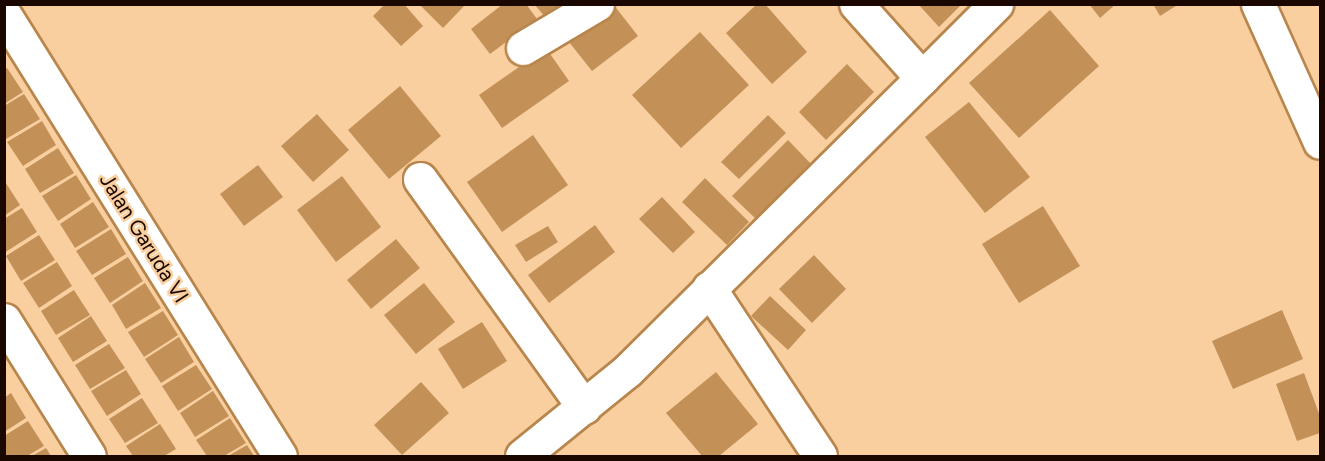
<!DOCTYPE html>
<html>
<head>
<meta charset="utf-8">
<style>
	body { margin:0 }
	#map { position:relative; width:1325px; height:461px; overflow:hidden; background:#f9cfa0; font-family:Figtree,sans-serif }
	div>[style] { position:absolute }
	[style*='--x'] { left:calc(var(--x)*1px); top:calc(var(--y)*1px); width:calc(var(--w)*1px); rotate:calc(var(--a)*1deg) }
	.building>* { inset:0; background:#c39157 }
	.roads { filter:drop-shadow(2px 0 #b8864c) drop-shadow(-2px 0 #b8864c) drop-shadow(0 2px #b8864c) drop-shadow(0 -2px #b8864c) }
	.minor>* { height:33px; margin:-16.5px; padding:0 16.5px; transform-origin:16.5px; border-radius:16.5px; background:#fff }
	span { translate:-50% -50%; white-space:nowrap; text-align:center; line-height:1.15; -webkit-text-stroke:5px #f9cfa0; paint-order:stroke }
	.street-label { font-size:21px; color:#1a0800 }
	.frame { position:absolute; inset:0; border:6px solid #1a0800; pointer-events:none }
</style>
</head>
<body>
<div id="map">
	<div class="building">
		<i style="clip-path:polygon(385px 4px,404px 4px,423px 26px,401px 46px,373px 16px)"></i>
		<i style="clip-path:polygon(419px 4px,466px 4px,443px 28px)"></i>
		<i style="clip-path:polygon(503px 4px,526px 4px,537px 19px,490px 54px,471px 29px)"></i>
		<i style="clip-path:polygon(534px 4px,562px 4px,546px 18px)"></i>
		<i style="clip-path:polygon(613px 4px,638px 36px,592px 71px,565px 37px)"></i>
		<i style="clip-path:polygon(757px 4px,765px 4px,807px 52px,772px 84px,726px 33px)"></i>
		<i style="clip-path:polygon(918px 4px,962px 4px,939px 27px)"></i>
		<i style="clip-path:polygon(1089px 4px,1116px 4px,1100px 18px)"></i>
		<i style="clip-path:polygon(1153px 4px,1179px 4px,1160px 16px)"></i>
		<i style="clip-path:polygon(1050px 10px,1099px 66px,1019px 138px,969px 83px)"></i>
		<i style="clip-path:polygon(700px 32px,749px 85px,681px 148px,632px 95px)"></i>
		<i style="clip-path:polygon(546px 48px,569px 81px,502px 128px,479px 95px)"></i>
		<i style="clip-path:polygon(847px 64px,874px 92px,826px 140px,799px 112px)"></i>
		<i style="clip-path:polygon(7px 68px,23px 92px,4px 104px,4px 69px)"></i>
		<i style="clip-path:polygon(400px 86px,441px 136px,389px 179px,348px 130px)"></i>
		<i style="clip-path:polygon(24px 94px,40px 119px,6px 139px,4px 106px)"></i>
		<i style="clip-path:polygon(969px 102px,1030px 177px,985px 213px,925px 137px)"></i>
		<i style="clip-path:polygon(317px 114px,349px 150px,313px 182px,281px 146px)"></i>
		<i style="clip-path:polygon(768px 115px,786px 133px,739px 179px,721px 162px)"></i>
		<i style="clip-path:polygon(42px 121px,56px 145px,23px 166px,7px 142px)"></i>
		<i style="clip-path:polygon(533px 135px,568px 185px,502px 232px,467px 182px)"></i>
		<i style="clip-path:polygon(788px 140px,812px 165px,757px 220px,732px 196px)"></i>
		<i style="clip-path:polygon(58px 148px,74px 173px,40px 193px,25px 169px)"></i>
		<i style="clip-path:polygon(258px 165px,283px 197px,244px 226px,220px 194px)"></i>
		<i style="clip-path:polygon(76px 175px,91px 199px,58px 221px,42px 196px)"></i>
		<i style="clip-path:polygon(342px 176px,381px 227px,336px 262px,297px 210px)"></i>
		<i style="clip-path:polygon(705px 178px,749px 222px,727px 245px,682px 202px)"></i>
		<i style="clip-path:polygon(4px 180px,20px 205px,4px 216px)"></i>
		<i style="clip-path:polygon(662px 197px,695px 232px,673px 253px,639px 219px)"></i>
		<i style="clip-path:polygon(93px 202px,109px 227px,75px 248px,60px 224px)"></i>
		<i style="clip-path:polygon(1043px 206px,1080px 266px,1019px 303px,982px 244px)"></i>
		<i style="clip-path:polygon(22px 208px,37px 232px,4px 253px,4px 219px)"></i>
		<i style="clip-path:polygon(595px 225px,615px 252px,549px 303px,528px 275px)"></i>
		<i style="clip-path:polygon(548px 226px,558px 242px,526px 262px,515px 245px)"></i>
		<i style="clip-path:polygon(111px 229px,126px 254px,92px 275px,76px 251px)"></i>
		<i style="clip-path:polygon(39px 235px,55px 260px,21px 281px,6px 256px)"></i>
		<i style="clip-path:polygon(396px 239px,420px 268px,371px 309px,347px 280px)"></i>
		<i style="clip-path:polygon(814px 255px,846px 289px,812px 323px,779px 289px)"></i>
		<i style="clip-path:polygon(128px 257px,143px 281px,110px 303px,94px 278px)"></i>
		<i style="clip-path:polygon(57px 262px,72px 286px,39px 308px,23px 283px)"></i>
		<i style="clip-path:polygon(145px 283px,161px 308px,126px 329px,112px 305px)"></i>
		<i style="clip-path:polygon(424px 283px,455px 322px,416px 354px,384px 315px)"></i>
		<i style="clip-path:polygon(74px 290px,90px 315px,56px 335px,41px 311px)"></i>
		<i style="clip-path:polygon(770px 296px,806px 330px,788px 350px,751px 316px)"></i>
		<i style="clip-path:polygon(1282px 310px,1303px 359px,1233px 389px,1212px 341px)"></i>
		<i style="clip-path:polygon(163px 311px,178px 335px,144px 357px,128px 332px)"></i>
		<i style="clip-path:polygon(91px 316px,107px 341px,73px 362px,58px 338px)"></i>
		<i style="clip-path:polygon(482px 322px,507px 361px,463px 389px,438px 349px)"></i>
		<i style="clip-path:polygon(179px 337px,194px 362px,161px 383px,145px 359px)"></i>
		<i style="clip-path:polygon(109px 344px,125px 368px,90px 389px,75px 365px)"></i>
		<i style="clip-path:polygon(196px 365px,212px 389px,178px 411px,162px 386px)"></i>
		<i style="clip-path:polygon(126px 370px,141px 394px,107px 416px,91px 391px)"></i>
		<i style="clip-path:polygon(716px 372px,758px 424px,719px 456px,702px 456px,666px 413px)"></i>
		<i style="clip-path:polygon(1304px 373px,1320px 416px,1320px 433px,1297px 441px,1276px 384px)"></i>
		<i style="clip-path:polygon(421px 382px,449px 413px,402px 455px,374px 425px)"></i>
		<i style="clip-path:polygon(213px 391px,229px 416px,195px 437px,180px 413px)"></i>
		<i style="clip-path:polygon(11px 393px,26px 418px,4px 432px,4px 398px)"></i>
		<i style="clip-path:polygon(142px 398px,158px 423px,125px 443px,109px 419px)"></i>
		<i style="clip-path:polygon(230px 418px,246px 443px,224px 456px,207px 456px,196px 440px)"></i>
		<i style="clip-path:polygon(28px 421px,44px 446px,27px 456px,4px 456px,4px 436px)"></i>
		<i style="clip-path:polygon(160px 424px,176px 449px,164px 456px,133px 456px,126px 446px)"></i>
		<i style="clip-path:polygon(247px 445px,254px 456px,228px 456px)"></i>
		<i style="clip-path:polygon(46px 448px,51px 456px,32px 456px)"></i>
	</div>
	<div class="roads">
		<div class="minor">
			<i style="--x:1258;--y:4;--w:151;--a:65.8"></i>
			<i style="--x:4;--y:14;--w:521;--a:58.02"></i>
			<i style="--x:523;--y:48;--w:86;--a:-30.7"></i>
			<i style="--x:922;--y:78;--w:105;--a:-45"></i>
			<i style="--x:420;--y:179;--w:281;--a:54.3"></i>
			<i style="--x:709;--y:288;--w:201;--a:56.5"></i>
			<i style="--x:4;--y:320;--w:160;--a:58"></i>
			<i style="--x:522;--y:456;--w:135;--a:-39"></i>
			<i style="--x:627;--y:371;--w:416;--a:-44.8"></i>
			<i style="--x:922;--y:78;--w:99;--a:-131.7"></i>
		</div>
	</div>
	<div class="street-label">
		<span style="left:144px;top:238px;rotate:58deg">Jalan Garuda VI</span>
	</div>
	<div class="frame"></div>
</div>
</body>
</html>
